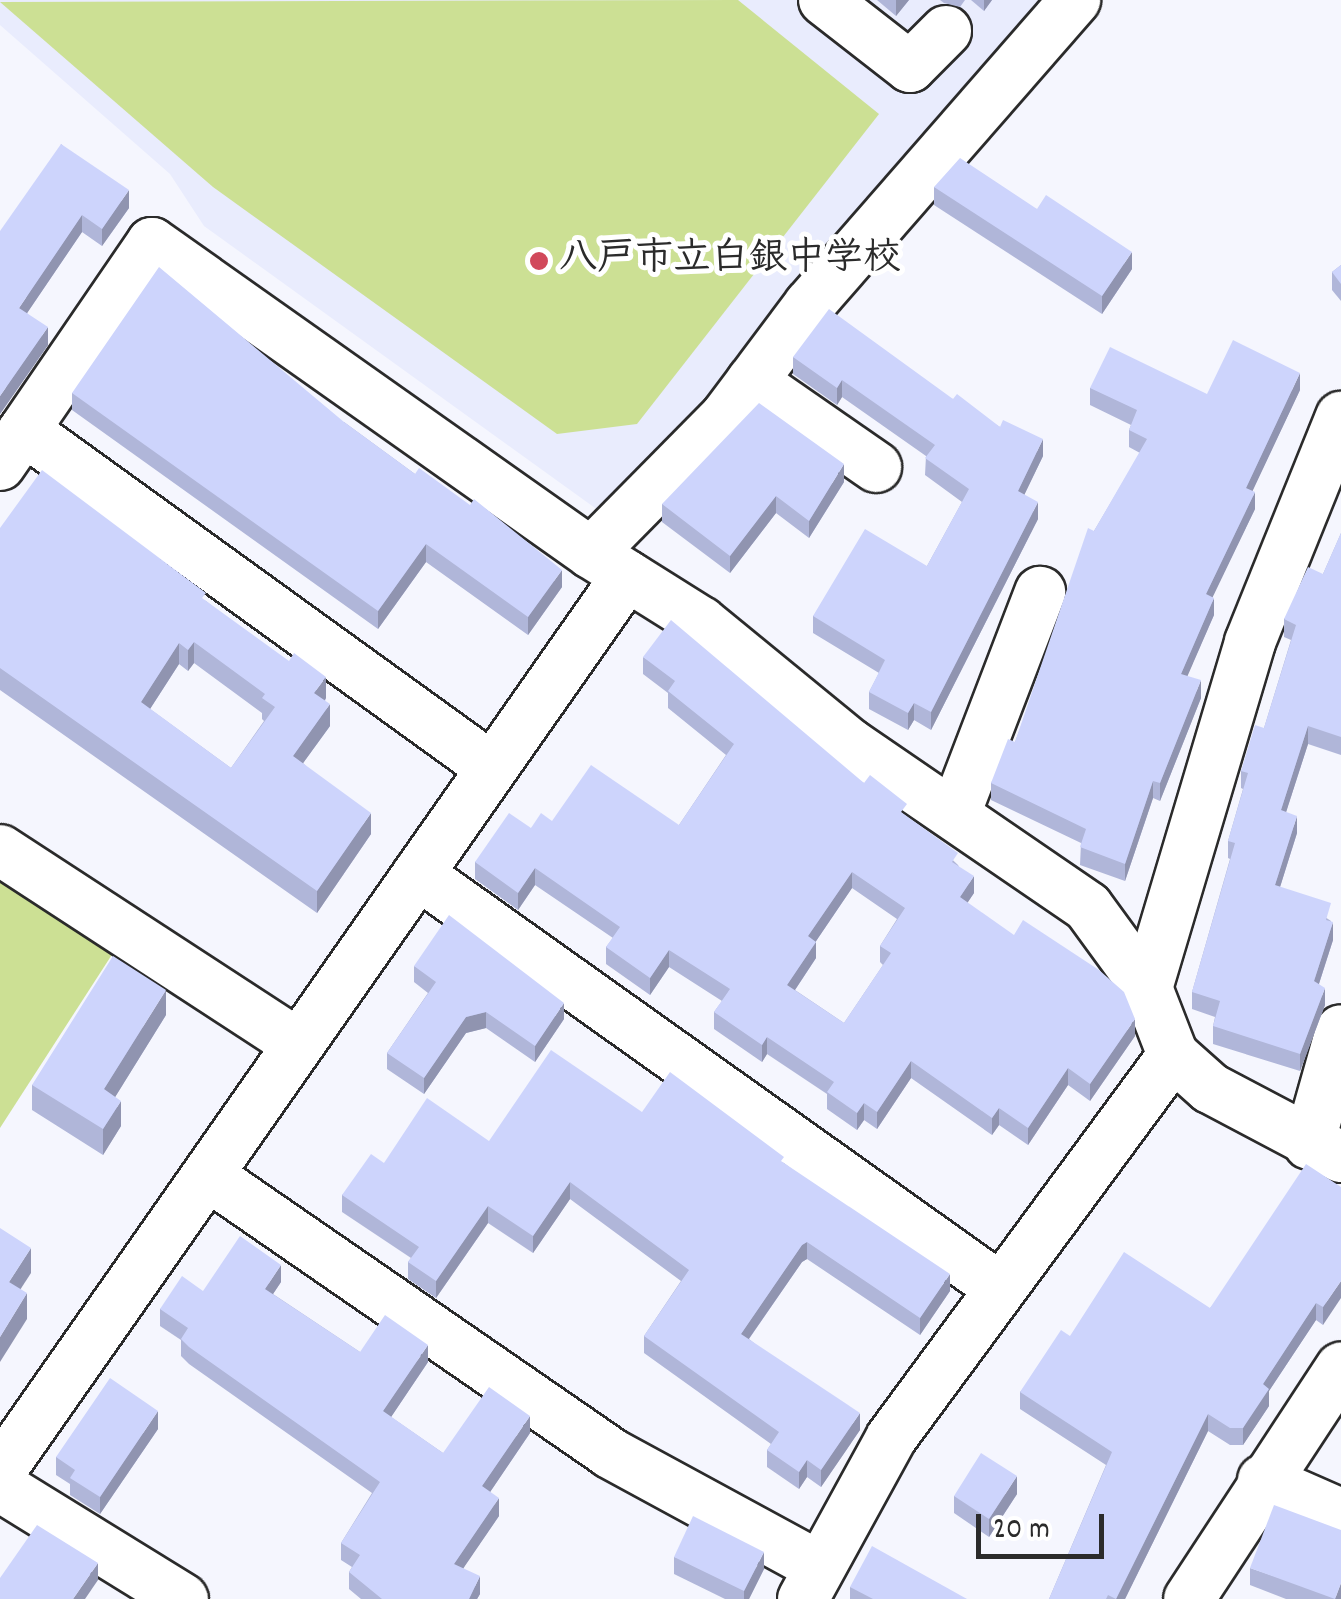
<!DOCTYPE html>
<html>
<head>
<meta charset="utf-8">
<style>
	body { margin:0 }
	#map { position:relative; width:1341px; height:1599px; overflow:hidden; background:#f5f6fe; font-family:Dekko,"Klee One",sans-serif }
	div>[style] { position:absolute }
	[style*='--x'] { left:calc(var(--x)*1px); top:calc(var(--y)*1px); width:calc(var(--w)*1px); rotate:calc(var(--a)*1deg) }
	.built>* { inset:0; background:#e9ecfd }
	.green>* { inset:0; background:#cce094 }
	.roads { filter:drop-shadow(2px 0 #2b2b2b) drop-shadow(-2px 0 #2b2b2b) drop-shadow(0 2px #2b2b2b) drop-shadow(0 -2px #2b2b2b) }
	.minor>* { height:50px; margin:-25px; padding:0 25px; transform-origin:25px; border-radius:25px; background:#fff }
	.wall>* { inset:0; background:#b0b6d9 }
	.shaded-wall>* { inset:0; background:#9094b0 }
	.building>* { inset:0; background:#cdd4fc }
	.dots>* { width:28px; height:28px; translate:-50% -50%; box-sizing:border-box; border:5px solid #fff; border-radius:50% }
	span { translate:-50% -50%; white-space:nowrap; text-align:center; line-height:1.15; -webkit-text-stroke:10px #fff; paint-order:stroke }
	.poi-label { font-size:38px; color:#2b2b2b; font-weight:700 }
	.left { translate:0 -50%; text-align:left }
	.scale { position:absolute; left:976px; top:1514px; width:128px; height:45px; box-sizing:border-box; border:5px solid #2b2b2b; border-top:0; padding-left:12px; font-size:30px; line-height:35px; white-space:nowrap; color:#2b2b2b; -webkit-text-stroke:8px #fff; paint-order:stroke }
</style>
</head>
<body>
<div id="map">
	<div class="built">
		<i style="clip-path:polygon(0 0,1057px 0,718px 402px,602px 513px,204px 226px,170px 174px,0 25px)"></i>
	</div>
	<div class="green">
		<i style="clip-path:polygon(738px 0,879px 114px,637px 424px,557px 434px,213px 187px,0 2px)"></i>
		<i style="clip-path:polygon(0 881px,113px 953px,0 1128px)"></i>
	</div>
	<div class="roads">
		<div class="minor">
			<i style="--x:824;--y:0;--w:109;--a:37.9"></i>
			<i style="--x:910;--y:67;--w:51;--a:-45"></i>
			<i style="--x:752;--y:381;--w:151;--a:34.7"></i>
			<i style="--x:24;--y:430;--w:577;--a:35.84"></i>
			<i style="--x:0;--y:465;--w:269;--a:-55.6"></i>
			<i style="--x:152;--y:243;--w:537;--a:35.23"></i>
			<i style="--x:591;--y:553;--w:130;--a:32.1"></i>
			<i style="--x:701;--y:622;--w:193;--a:39.3"></i>
			<i style="--x:850;--y:744;--w:288;--a:34.4"></i>
			<i style="--x:1088;--y:907;--w:100;--a:53.9"></i>
			<i style="--x:1147;--y:988;--w:72;--a:68.8"></i>
			<i style="--x:1173;--y:1055;--w:50;--a:41.7"></i>
			<i style="--x:1210;--y:1088;--w:148;--a:27.8"></i>
			<i style="--x:591;--y:553;--w:192;--a:-45.4"></i>
			<i style="--x:726;--y:416;--w:139;--a:-53.2"></i>
			<i style="--x:809;--y:305;--w:405;--a:-48.9"></i>
			<i style="--x:955;--y:814;--w:238;--a:-69"></i>
			<i style="--x:0;--y:850;--w:356;--a:33.1"></i>
			<i style="--x:418;--y:874;--w:714;--a:35.43"></i>
			<i style="--x:1147;--y:988;--w:361;--a:-73.4"></i>
			<i style="--x:1250;--y:642;--w:243;--a:-68"></i>
			<i style="--x:1309;--y:1144;--w:118;--a:-74.3"></i>
			<i style="--x:209;--y:1176;--w:487;--a:34.6"></i>
			<i style="--x:610;--y:1453;--w:234;--a:28.5"></i>
			<i style="--x:0;--y:1471;--w:1093;--a:-54.99"></i>
			<i style="--x:1263;--y:1480;--w:85;--a:23.6"></i>
			<i style="--x:0;--y:1486;--w:215;--a:31.7"></i>
			<i style="--x:803;--y:1599;--w:183;--a:-61.3"></i>
			<i style="--x:891;--y:1438;--w:476;--a:-53.6"></i>
			<i style="--x:1189;--y:1599;--w:277;--a:-56.7"></i>
		</div>
	</div>
	<div class="wall">
		<i style="clip-path:polygon(877px 0,909px 0,896px 16px)"></i>
		<i style="clip-path:polygon(940px 0,965px 0,960px 7px,944px 3px)"></i>
		<i style="clip-path:polygon(971px 0,992px 0,984px 11px)"></i>
		<i style="clip-path:polygon(61px 144px,129px 208px,102px 246px,82px 232px,27px 313px,48px 345px,0 414px)"></i>
		<i style="clip-path:polygon(934px 187px,1037px 209px,1132px 269px,1102px 314px,934px 205px)"></i>
		<i style="clip-path:polygon(1341px 265px,1341px 301px,1332px 290px,1332px 272px)"></i>
		<i style="clip-path:polygon(793px 357px,953px 399px,1000px 427px,1043px 456px,1024px 495px,1038px 519px,931px 730px,914px 720px,908px 730px,869px 709px,869px 692px,879px 673px,813px 633px,813px 616px,927px 566px,962px 502px,925px 475px,926px 456px,842px 397px,837px 405px,793px 374px)"></i>
		<i style="clip-path:polygon(1090px 388px,1207px 394px,1300px 390px,1252px 491px,1255px 509px,1212px 597px,1214px 615px,1187px 676px,1201px 698px,1160px 801px,1153px 798px,1125px 881px,1080px 865px,1081px 843px,991px 800px,991px 783px,1015px 742px,1094px 531px,1140px 453px,1129px 447px,1129px 430px,1131px 425px,1090px 405px)"></i>
		<i style="clip-path:polygon(72px 393px,344px 422px,415px 474px,562px 587px,528px 635px,426px 562px,378px 629px,72px 410px)"></i>
		<i style="clip-path:polygon(844px 482px,809px 538px,776px 513px,730px 573px,662px 522px,662px 504px)"></i>
		<i style="clip-path:polygon(evenodd,0 528px,206px 601px,326px 698px,325px 701px,330px 726px,303px 763px,371px 834px,317px 913px,0 690px,0 528px,194px 663px,262px 713px,262px 719px,264px 721px,231px 768px,150px 709px,179px 664px,188px 671px,194px 663px)"></i>
		<i style="clip-path:polygon(1341px 533px,1341px 755px,1308px 744px,1286px 812px,1297px 833px,1280px 887px,1331px 921px,1333px 940px,1319px 984px,1325px 1005px,1300px 1071px,1213px 1044px,1213px 1026px,1215px 1017px,1192px 1009px,1192px 992px,1230px 859px,1228px 858px,1228px 841px,1243px 789px,1241px 788px,1241px 771px,1264px 728px,1291px 640px,1284px 637px,1284px 619px,1323px 574px)"></i>
		<i style="clip-path:polygon(evenodd,643px 657px,864px 783px,907px 817px,958px 865px,974px 893px,967px 903px,1135px 1036px,1090px 1101px,1068px 1085px,1028px 1145px,999px 1125px,992px 1135px,911px 1078px,877px 1129px,864px 1120px,857px 1130px,827px 1109px,827px 1094px,767px 1054px,762px 1062px,714px 1029px,714px 1012px,722px 1001px,669px 967px,650px 995px,606px 964px,606px 947px,613px 938px,535px 885px,518px 910px,475px 879px,475px 862px,531px 828px,552px 821px,679px 825px,726px 755px,668px 708px,668px 693px,643px 674px,643px 657px,852px 888px,897px 919px,880px 946px,880px 962px,883px 965px,844px 1023px,795px 990px,816px 958px,816px 941px,852px 888px)"></i>
		<i style="clip-path:polygon(414px 966px,564px 1019px,535px 1062px,486px 1028px,466px 1033px,424px 1094px,387px 1069px,387px 1053px,428px 993px,414px 982px)"></i>
		<i style="clip-path:polygon(166px 1015px,115px 1097px,121px 1126px,103px 1155px,32px 1110px,32px 1085px)"></i>
		<i style="clip-path:polygon(642px 1112px,784px 1163px,950px 1291px,920px 1335px,807px 1259px,802px 1262px,749px 1339px,860px 1430px,821px 1487px,807px 1477px,799px 1489px,767px 1467px,767px 1450px,771px 1444px,644px 1353px,644px 1336px,681px 1281px,570px 1199px,533px 1253px,488px 1223px,436px 1298px,408px 1279px,408px 1262px,411px 1258px,342px 1212px,342px 1195px,384px 1163px)"></i>
		<i style="clip-path:polygon(1341px 1187px,1323px 1325px,1316px 1320px,1269px 1391px,1269px 1406px,1243px 1445px,1230px 1445px,1208px 1431px,1125px 1599px,1049px 1599px,1106px 1465px,1020px 1409px,1020px 1392px,1070px 1336px,1210px 1308px)"></i>
		<i style="clip-path:polygon(281px 1282px,273px 1294px,360px 1352px,428px 1362px,391px 1417px,443px 1453px,530px 1433px,490px 1492px,499px 1516px,463px 1568px,480px 1594px,477px 1599px,361px 1599px,349px 1589px,349px 1572px,352px 1567px,341px 1560px,341px 1543px,372px 1493px,189px 1364px,181px 1356px,181px 1340px,160px 1326px,160px 1309px,203px 1291px)"></i>
		<i style="clip-path:polygon(158px 1429px,100px 1514px,70px 1495px,70px 1484px,56px 1475px,56px 1457px)"></i>
		<i style="clip-path:polygon(1017px 1494px,989px 1537px,954px 1513px,954px 1496px)"></i>
		<i style="clip-path:polygon(674px 1557px,764px 1569px,749px 1599px,725px 1599px,674px 1574px)"></i>
		<i style="clip-path:polygon(1250px 1568px,1341px 1599px,1286px 1599px,1250px 1585px)"></i>
		<i style="clip-path:polygon(850px 1587px,967px 1599px,850px 1599px)"></i>
	</div>
	<div class="shaded-wall">
		<i style="clip-path:polygon(896px 0,909px 0,896px 16px)"></i>
		<i style="clip-path:polygon(984px 0,992px 0,984px 11px)"></i>
		<i style="clip-path:polygon(129px 190px,129px 208px,102px 246px,102px 229px)"></i>
		<i style="clip-path:polygon(82px 215px,82px 232px,19px 325px,19px 308px)"></i>
		<i style="clip-path:polygon(1132px 252px,1132px 269px,1102px 314px,1102px 296px)"></i>
		<i style="clip-path:polygon(48px 327px,48px 345px,0 414px,0 396px)"></i>
		<i style="clip-path:polygon(1300px 373px,1300px 390px,1246px 505px,1246px 488px)"></i>
		<i style="clip-path:polygon(842px 380px,842px 397px,837px 405px,837px 388px)"></i>
		<i style="clip-path:polygon(1043px 439px,1043px 456px,1018px 508px,1018px 491px)"></i>
		<i style="clip-path:polygon(844px 464px,844px 482px,809px 538px,809px 521px)"></i>
		<i style="clip-path:polygon(1255px 492px,1255px 509px,1206px 611px,1206px 594px)"></i>
		<i style="clip-path:polygon(776px 496px,776px 513px,730px 573px,730px 556px)"></i>
		<i style="clip-path:polygon(1038px 502px,1038px 519px,931px 730px,931px 712px)"></i>
		<i style="clip-path:polygon(426px 544px,426px 562px,378px 629px,378px 611px)"></i>
		<i style="clip-path:polygon(562px 570px,562px 587px,528px 635px,528px 617px)"></i>
		<i style="clip-path:polygon(1214px 598px,1214px 615px,1181px 691px,1181px 674px)"></i>
		<i style="clip-path:polygon(194px 642px,194px 663px,188px 671px,188px 650px)"></i>
		<i style="clip-path:polygon(179px 643px,179px 664px,141px 723px,141px 702px)"></i>
		<i style="clip-path:polygon(326px 677px,326px 698px,314px 715px,314px 693px)"></i>
		<i style="clip-path:polygon(1201px 680px,1201px 698px,1160px 801px,1160px 783px)"></i>
		<i style="clip-path:polygon(914px 703px,914px 720px,908px 730px,908px 713px)"></i>
		<i style="clip-path:polygon(330px 704px,330px 726px,293px 777px,293px 756px)"></i>
		<i style="clip-path:polygon(1308px 726px,1308px 744px,1281px 828px,1281px 810px)"></i>
		<i style="clip-path:polygon(1153px 781px,1153px 798px,1125px 881px,1125px 864px)"></i>
		<i style="clip-path:polygon(371px 813px,371px 834px,317px 913px,317px 891px)"></i>
		<i style="clip-path:polygon(1297px 816px,1297px 833px,1275px 903px,1275px 885px)"></i>
		<i style="clip-path:polygon(535px 868px,535px 885px,518px 910px,518px 893px)"></i>
		<i style="clip-path:polygon(852px 872px,852px 888px,808px 953px,808px 936px)"></i>
		<i style="clip-path:polygon(974px 876px,974px 893px,960px 914px,960px 897px)"></i>
		<i style="clip-path:polygon(1333px 922px,1333px 940px,1314px 999px,1314px 981px)"></i>
		<i style="clip-path:polygon(816px 942px,816px 958px,787px 1002px,787px 985px)"></i>
		<i style="clip-path:polygon(669px 950px,669px 967px,650px 995px,650px 978px)"></i>
		<i style="clip-path:polygon(1325px 988px,1325px 1005px,1300px 1071px,1300px 1054px)"></i>
		<i style="clip-path:polygon(166px 990px,166px 1015px,104px 1115px,104px 1089px)"></i>
		<i style="clip-path:polygon(564px 1003px,564px 1019px,535px 1062px,535px 1046px)"></i>
		<i style="clip-path:polygon(486px 1012px,486px 1028px,466px 1033px,424px 1094px,424px 1078px,466px 1017px)"></i>
		<i style="clip-path:polygon(1135px 1019px,1135px 1036px,1090px 1101px,1090px 1084px)"></i>
		<i style="clip-path:polygon(767px 1037px,767px 1054px,762px 1062px,762px 1045px)"></i>
		<i style="clip-path:polygon(911px 1061px,911px 1078px,877px 1129px,877px 1112px)"></i>
		<i style="clip-path:polygon(1068px 1068px,1068px 1085px,1028px 1145px,1028px 1128px)"></i>
		<i style="clip-path:polygon(121px 1101px,121px 1126px,103px 1155px,103px 1129px)"></i>
		<i style="clip-path:polygon(864px 1103px,864px 1120px,857px 1130px,857px 1113px)"></i>
		<i style="clip-path:polygon(999px 1108px,999px 1125px,992px 1135px,992px 1118px)"></i>
		<i style="clip-path:polygon(570px 1182px,570px 1199px,533px 1253px,533px 1236px)"></i>
		<i style="clip-path:polygon(488px 1206px,488px 1223px,436px 1298px,436px 1281px)"></i>
		<i style="clip-path:polygon(807px 1242px,807px 1259px,802px 1262px,741px 1350px,741px 1334px,802px 1245px)"></i>
		<i style="clip-path:polygon(31px 1248px,31px 1273px,9px 1307px,9px 1282px)"></i>
		<i style="clip-path:polygon(281px 1265px,281px 1282px,265px 1306px,265px 1289px)"></i>
		<i style="clip-path:polygon(950px 1274px,950px 1291px,920px 1335px,920px 1318px)"></i>
		<i style="clip-path:polygon(1341px 1281px,1341px 1298px,1323px 1325px,1323px 1307px)"></i>
		<i style="clip-path:polygon(27px 1293px,27px 1319px,0 1362px,0 1337px)"></i>
		<i style="clip-path:polygon(1316px 1303px,1316px 1320px,1269px 1391px,1269px 1406px,1243px 1445px,1243px 1428px,1263px 1384px)"></i>
		<i style="clip-path:polygon(428px 1345px,428px 1362px,383px 1429px,383px 1411px)"></i>
		<i style="clip-path:polygon(158px 1411px,158px 1429px,100px 1514px,100px 1497px)"></i>
		<i style="clip-path:polygon(860px 1413px,860px 1430px,821px 1487px,821px 1470px)"></i>
		<i style="clip-path:polygon(1208px 1414px,1208px 1431px,1125px 1599px,1116px 1599px)"></i>
		<i style="clip-path:polygon(530px 1416px,530px 1433px,482px 1504px,482px 1486px)"></i>
		<i style="clip-path:polygon(807px 1460px,807px 1477px,799px 1489px,799px 1472px)"></i>
		<i style="clip-path:polygon(1017px 1476px,1017px 1494px,989px 1537px,989px 1519px)"></i>
		<i style="clip-path:polygon(499px 1498px,499px 1516px,454px 1582px,454px 1564px)"></i>
		<i style="clip-path:polygon(764px 1552px,764px 1569px,749px 1599px,744px 1599px,744px 1591px)"></i>
		<i style="clip-path:polygon(98px 1563px,98px 1580px,85px 1599px,73px 1599px)"></i>
		<i style="clip-path:polygon(480px 1576px,480px 1594px,477px 1599px,469px 1599px)"></i>
		<i style="clip-path:polygon(1341px 1583px,1341px 1599px,1335px 1599px)"></i>
	</div>
	<div class="building">
		<i style="clip-path:polygon(61px 144px,129px 190px,102px 229px,82px 215px,19px 308px,48px 327px,0 396px,0 231px)"></i>
		<i style="clip-path:polygon(960px 158px,1037px 209px,1046px 195px,1132px 252px,1102px 296px,934px 187px)"></i>
		<i style="clip-path:polygon(1341px 265px,1341px 284px,1332px 272px)"></i>
		<i style="clip-path:polygon(159px 267px,344px 422px,415px 474px,419px 468px,470px 505px,474px 499px,562px 570px,528px 617px,426px 544px,378px 611px,72px 393px)"></i>
		<i style="clip-path:polygon(829px 309px,953px 399px,957px 394px,1000px 427px,1003px 420px,1043px 439px,1018px 491px,1038px 502px,931px 712px,914px 703px,908px 713px,869px 692px,885px 660px,813px 616px,865px 529px,927px 566px,969px 489px,925px 458px,935px 445px,842px 380px,837px 388px,793px 357px)"></i>
		<i style="clip-path:polygon(1233px 340px,1300px 373px,1246px 488px,1255px 492px,1206px 594px,1214px 598px,1181px 674px,1201px 680px,1160px 783px,1153px 781px,1125px 864px,1080px 847px,1086px 829px,991px 783px,1008px 739px,1015px 742px,1088px 528px,1094px 531px,1147px 439px,1129px 430px,1137px 410px,1090px 388px,1110px 347px,1207px 394px)"></i>
		<i style="clip-path:polygon(759px 403px,844px 464px,809px 521px,776px 496px,730px 556px,662px 504px)"></i>
		<i style="clip-path:polygon(evenodd,42px 470px,206px 593px,202px 598px,289px 661px,294px 653px,326px 677px,314px 693px,330px 704px,293px 756px,371px 813px,317px 891px,0 668px,0 528px,42px 470px,194px 642px,265px 694px,262px 698px,275px 707px,231px 768px,141px 702px,179px 643px,188px 650px,194px 642px)"></i>
		<i style="clip-path:polygon(1341px 533px,1341px 737px,1308px 726px,1281px 810px,1297px 816px,1275px 885px,1331px 903px,1326px 920px,1333px 922px,1314px 981px,1325px 988px,1300px 1054px,1213px 1026px,1220px 1001px,1192px 992px,1235px 843px,1228px 841px,1248px 773px,1241px 771px,1255px 725px,1264px 728px,1296px 625px,1284px 619px,1308px 567px,1323px 574px)"></i>
		<i style="clip-path:polygon(evenodd,671px 620px,864px 783px,870px 775px,907px 804px,901px 812px,958px 853px,952px 862px,974px 876px,960px 897px,1014px 935px,1023px 920px,1099px 970px,1124px 992px,1135px 1019px,1090px 1084px,1068px 1068px,1028px 1128px,999px 1108px,992px 1118px,911px 1061px,877px 1112px,864px 1103px,857px 1113px,827px 1092px,834px 1082px,767px 1037px,762px 1045px,714px 1012px,730px 989px,669px 950px,650px 978px,606px 947px,620px 927px,535px 868px,518px 893px,475px 862px,509px 813px,531px 828px,541px 813px,552px 821px,591px 765px,679px 825px,734px 744px,668px 691px,675px 681px,643px 657px,671px 620px,852px 872px,905px 908px,880px 946px,891px 953px,844px 1023px,787px 985px,816px 942px,808px 936px,852px 872px)"></i>
		<i style="clip-path:polygon(449px 915px,564px 1003px,535px 1046px,486px 1012px,466px 1017px,424px 1078px,387px 1053px,436px 982px,414px 966px)"></i>
		<i style="clip-path:polygon(113px 956px,166px 990px,104px 1089px,121px 1101px,103px 1129px,32px 1085px)"></i>
		<i style="clip-path:polygon(551px 1050px,642px 1112px,670px 1072px,784px 1157px,781px 1161px,950px 1274px,920px 1318px,807px 1242px,802px 1245px,741px 1334px,860px 1413px,821px 1470px,807px 1460px,799px 1472px,767px 1450px,779px 1432px,644px 1336px,689px 1270px,570px 1182px,533px 1236px,488px 1206px,436px 1281px,408px 1262px,419px 1247px,342px 1195px,371px 1154px,384px 1163px,427px 1098px,489px 1141px)"></i>
		<i style="clip-path:polygon(1306px 1164px,1341px 1187px,1341px 1281px,1323px 1307px,1316px 1303px,1263px 1384px,1269px 1389px,1243px 1428px,1230px 1428px,1208px 1414px,1116px 1599px,1108px 1595px,1106px 1599px,1049px 1599px,1112px 1452px,1020px 1392px,1061px 1330px,1070px 1336px,1124px 1252px,1210px 1308px)"></i>
		<i style="clip-path:polygon(0 1228px,31px 1248px,9px 1282px,27px 1293px,0 1337px)"></i>
		<i style="clip-path:polygon(240px 1236px,281px 1265px,265px 1289px,360px 1352px,385px 1315px,428px 1345px,383px 1411px,443px 1453px,489px 1387px,530px 1416px,482px 1486px,499px 1498px,454px 1564px,480px 1576px,469px 1599px,382px 1599px,349px 1572px,360px 1555px,341px 1543px,380px 1482px,189px 1347px,181px 1339px,188px 1328px,160px 1309px,182px 1276px,203px 1291px)"></i>
		<i style="clip-path:polygon(110px 1378px,158px 1411px,100px 1497px,70px 1478px,75px 1470px,56px 1457px)"></i>
		<i style="clip-path:polygon(981px 1453px,1017px 1476px,989px 1519px,954px 1496px)"></i>
		<i style="clip-path:polygon(1274px 1505px,1341px 1530px,1341px 1583px,1335px 1599px,1250px 1568px)"></i>
		<i style="clip-path:polygon(693px 1516px,764px 1552px,744px 1591px,674px 1557px)"></i>
		<i style="clip-path:polygon(37px 1525px,98px 1563px,73px 1599px,0 1599px,0 1578px)"></i>
		<i style="clip-path:polygon(872px 1546px,967px 1599px,873px 1599px,850px 1587px)"></i>
	</div>
	<div class="dots">
		<i style="left:539px;top:261px;background:#d1495b"></i>
	</div>
	<div class="poi-label">
		<span class="left" style="left:559px;top:261px">八戸市立白銀中学校</span>
	</div>
	<div class="scale">20 m</div>
</div>
</body>
</html>
